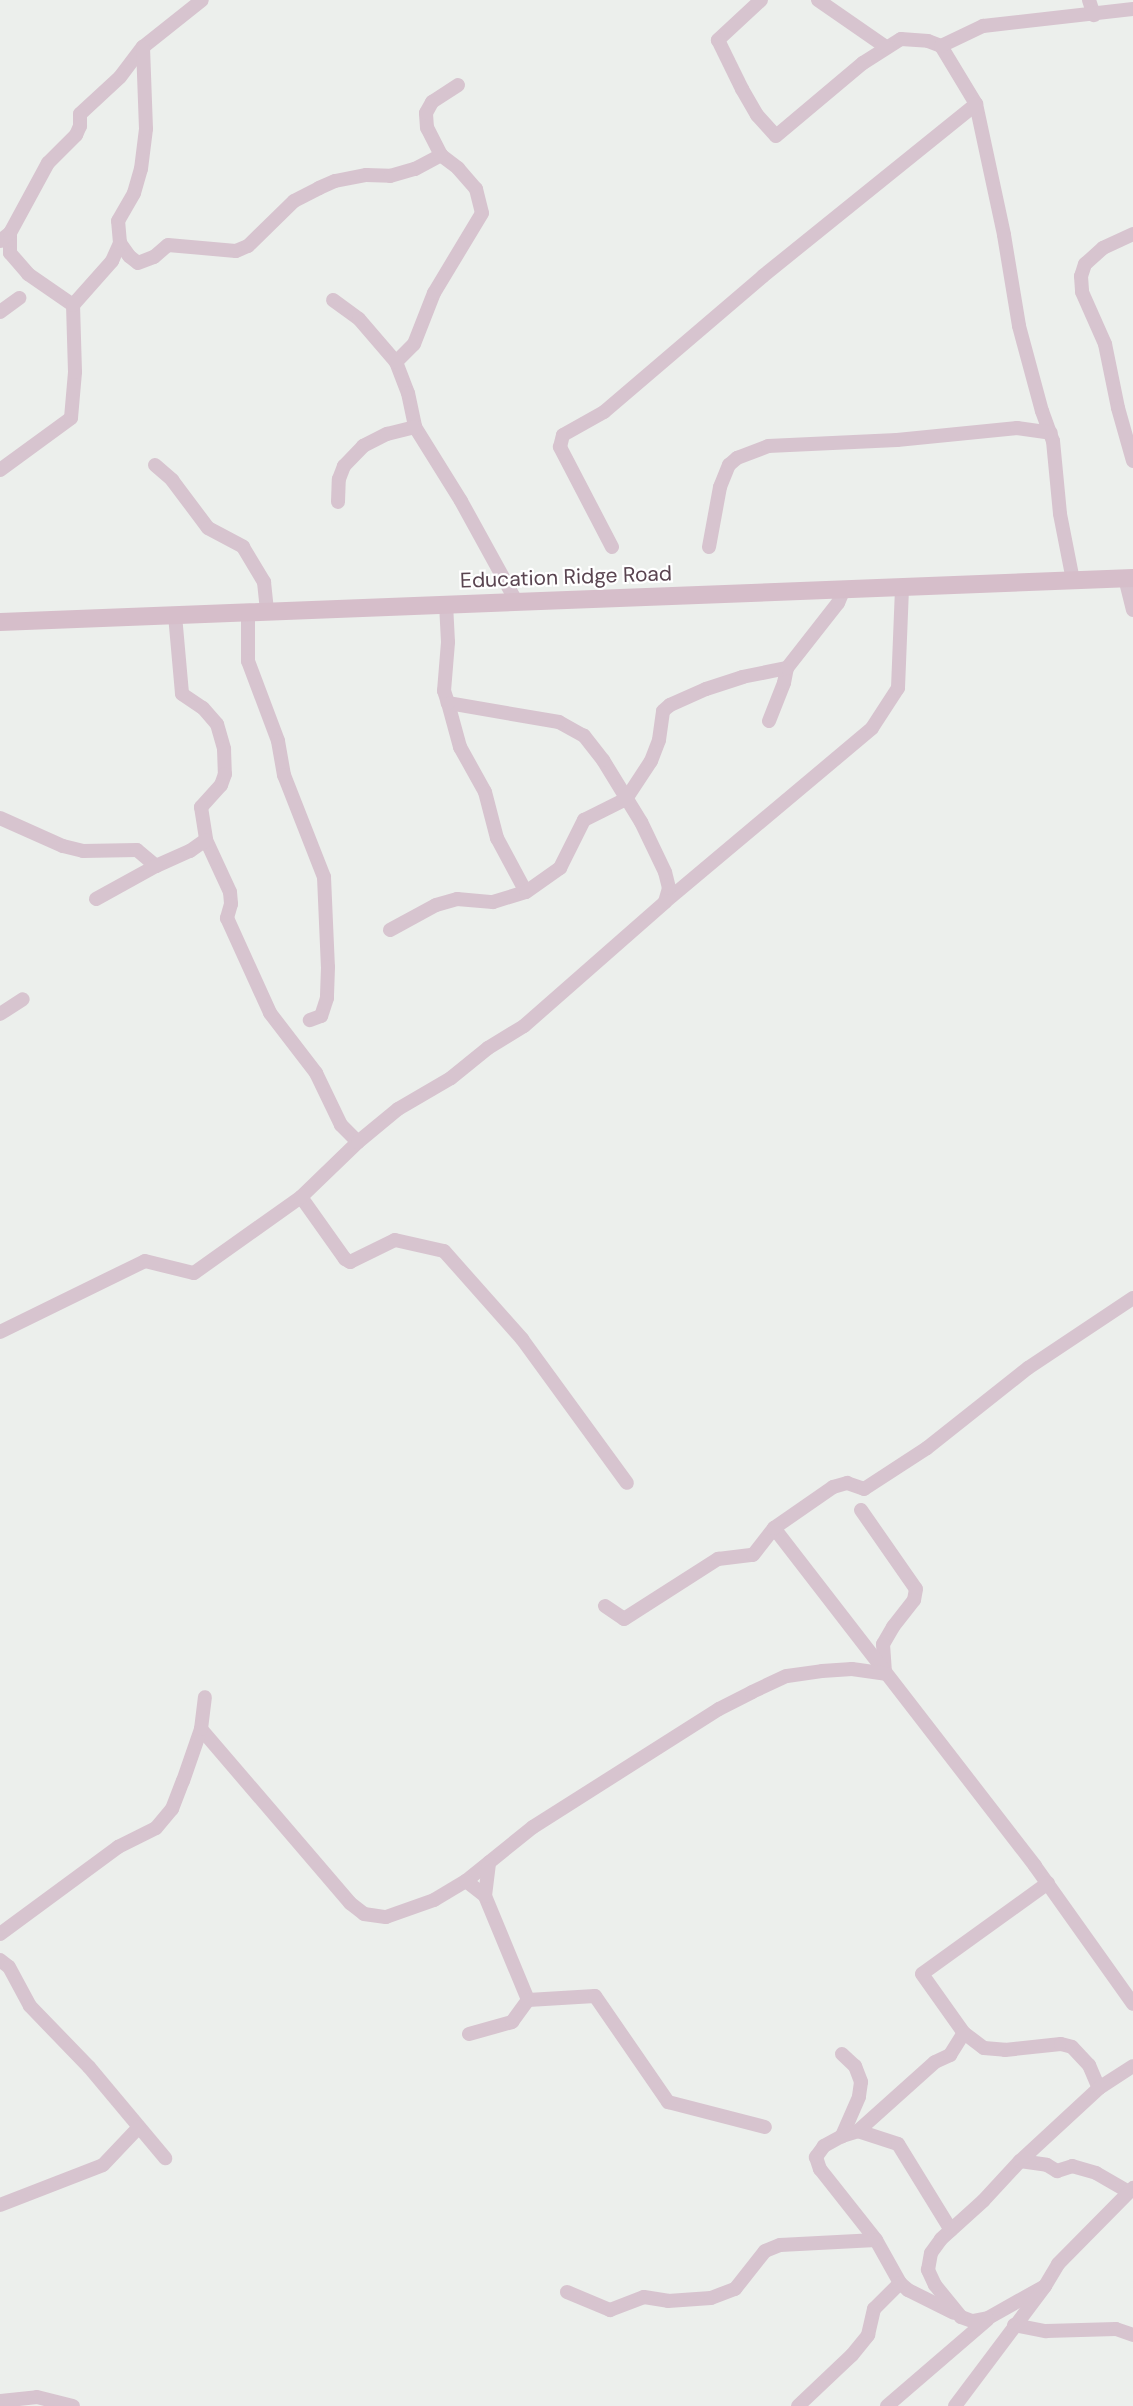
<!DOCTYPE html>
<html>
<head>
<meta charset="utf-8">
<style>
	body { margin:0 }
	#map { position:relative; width:1133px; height:2406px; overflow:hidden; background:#ecefec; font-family:"DM Sans",sans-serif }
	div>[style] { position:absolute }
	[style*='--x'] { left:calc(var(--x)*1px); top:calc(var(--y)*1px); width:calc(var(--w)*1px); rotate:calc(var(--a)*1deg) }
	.minor>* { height:14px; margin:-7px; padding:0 7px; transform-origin:7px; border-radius:7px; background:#d7c4cf }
	.secondary>* { height:18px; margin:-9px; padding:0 9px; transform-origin:9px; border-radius:9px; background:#d6beca }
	span { translate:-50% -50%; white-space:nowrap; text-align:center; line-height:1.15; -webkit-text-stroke:4.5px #fff; paint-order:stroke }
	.street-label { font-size:21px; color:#594450 }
</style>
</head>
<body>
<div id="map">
	<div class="minor">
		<i style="--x:761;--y:0;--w:59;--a:137.1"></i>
		<i style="--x:718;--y:40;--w:55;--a:63.9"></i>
		<i style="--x:742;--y:89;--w:30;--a:60"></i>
		<i style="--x:757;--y:115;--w:28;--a:48"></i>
		<i style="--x:776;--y:136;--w:114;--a:-40"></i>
		<i style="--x:863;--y:63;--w:45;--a:-32.3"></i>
		<i style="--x:901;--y:39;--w:27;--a:4"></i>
		<i style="--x:928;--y:41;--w:14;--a:21"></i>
		<i style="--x:941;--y:46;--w:68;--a:58.9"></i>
		<i style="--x:976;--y:104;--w:134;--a:77.9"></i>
		<i style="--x:1004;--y:235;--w:92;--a:80.6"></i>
		<i style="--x:1019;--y:326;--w:88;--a:74.9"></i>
		<i style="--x:1042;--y:411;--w:32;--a:70"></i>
		<i style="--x:1053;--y:441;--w:73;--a:84.5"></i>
		<i style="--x:1060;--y:514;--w:67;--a:78.9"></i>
		<i style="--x:818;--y:0;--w:83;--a:34.7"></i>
		<i style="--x:1089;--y:0;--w:16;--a:72"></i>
		<i style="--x:941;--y:46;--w:47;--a:-25.5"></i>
		<i style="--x:983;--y:26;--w:151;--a:-6.5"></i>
		<i style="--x:10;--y:233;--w:20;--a:90"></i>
		<i style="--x:10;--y:253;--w:28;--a:49"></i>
		<i style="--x:28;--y:274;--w:55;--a:34.6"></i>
		<i style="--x:1133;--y:234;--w:33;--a:155"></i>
		<i style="--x:1103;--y:248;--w:24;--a:138"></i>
		<i style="--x:1085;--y:264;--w:13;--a:108"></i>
		<i style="--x:1081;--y:276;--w:16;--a:86"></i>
		<i style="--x:1082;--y:292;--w:57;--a:66.1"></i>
		<i style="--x:1105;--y:344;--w:65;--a:78.5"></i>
		<i style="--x:1118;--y:408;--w:55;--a:74.2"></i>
		<i style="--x:0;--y:241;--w:13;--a:-39"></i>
		<i style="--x:10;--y:233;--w:80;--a:-61.5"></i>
		<i style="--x:48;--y:163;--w:40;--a:-45"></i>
		<i style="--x:76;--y:135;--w:10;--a:-66"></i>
		<i style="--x:80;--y:126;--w:12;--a:-90"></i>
		<i style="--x:80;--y:114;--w:54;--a:-42.8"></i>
		<i style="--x:120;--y:77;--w:38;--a:-53"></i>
		<i style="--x:143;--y:47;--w:75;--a:-38.5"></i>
		<i style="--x:120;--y:243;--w:16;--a:55"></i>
		<i style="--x:129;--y:256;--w:11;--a:38"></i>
		<i style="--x:138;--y:263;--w:17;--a:-21"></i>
		<i style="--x:154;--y:257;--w:18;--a:-41"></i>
		<i style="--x:168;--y:245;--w:68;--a:5"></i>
		<i style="--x:236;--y:251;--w:13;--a:-23"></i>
		<i style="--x:248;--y:246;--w:64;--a:-44.4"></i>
		<i style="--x:294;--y:201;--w:28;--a:-27"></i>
		<i style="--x:319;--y:188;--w:17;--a:-24"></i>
		<i style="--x:335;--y:181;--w:32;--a:-11"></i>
		<i style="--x:366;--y:175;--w:24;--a:2"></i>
		<i style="--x:390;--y:176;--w:26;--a:-16"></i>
		<i style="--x:415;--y:169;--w:30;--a:-28"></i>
		<i style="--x:333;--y:300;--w:32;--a:36"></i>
		<i style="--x:359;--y:319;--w:57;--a:49.3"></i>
		<i style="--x:396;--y:362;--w:33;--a:69"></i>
		<i style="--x:408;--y:393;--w:35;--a:78"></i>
		<i style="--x:415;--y:427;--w:87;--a:58.1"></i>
		<i style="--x:461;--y:501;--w:114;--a:61.2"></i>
		<i style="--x:0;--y:312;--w:24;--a:-36"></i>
		<i style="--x:396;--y:362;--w:25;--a:-45"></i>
		<i style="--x:414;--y:344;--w:55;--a:-68.6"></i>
		<i style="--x:434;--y:293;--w:93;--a:-59"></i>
		<i style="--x:482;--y:213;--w:25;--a:-104"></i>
		<i style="--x:476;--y:189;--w:28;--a:-131"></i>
		<i style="--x:458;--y:168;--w:21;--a:-143"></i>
		<i style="--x:441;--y:155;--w:30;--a:-117"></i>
		<i style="--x:427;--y:128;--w:15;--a:-94"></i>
		<i style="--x:426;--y:113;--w:13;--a:-61"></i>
		<i style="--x:432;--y:102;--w:31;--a:-33"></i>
		<i style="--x:155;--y:465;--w:23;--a:41"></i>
		<i style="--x:172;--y:480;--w:60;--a:53.1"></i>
		<i style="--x:208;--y:528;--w:40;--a:28"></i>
		<i style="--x:243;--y:547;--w:41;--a:59"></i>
		<i style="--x:264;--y:582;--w:30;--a:84"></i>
		<i style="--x:0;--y:470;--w:88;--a:-36.2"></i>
		<i style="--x:71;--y:418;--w:46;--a:-85"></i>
		<i style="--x:75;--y:372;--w:67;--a:-91.7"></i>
		<i style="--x:73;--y:305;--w:59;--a:-48.4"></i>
		<i style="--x:112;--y:261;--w:20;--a:-66"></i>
		<i style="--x:120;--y:243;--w:22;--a:-95"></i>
		<i style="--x:118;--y:221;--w:32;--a:-60"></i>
		<i style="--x:134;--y:193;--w:25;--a:-74"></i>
		<i style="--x:141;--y:169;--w:40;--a:-82.9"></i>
		<i style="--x:146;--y:129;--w:82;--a:-92.1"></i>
		<i style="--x:338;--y:502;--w:23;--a:-88"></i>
		<i style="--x:339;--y:479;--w:14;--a:-69"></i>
		<i style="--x:344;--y:466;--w:28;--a:-46"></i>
		<i style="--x:363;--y:446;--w:27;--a:-27"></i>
		<i style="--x:387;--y:434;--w:29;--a:-14"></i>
		<i style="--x:612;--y:547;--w:113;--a:-117.5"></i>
		<i style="--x:560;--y:447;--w:12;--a:-76"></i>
		<i style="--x:563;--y:435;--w:47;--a:-29.3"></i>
		<i style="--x:604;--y:412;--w:209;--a:-40.5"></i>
		<i style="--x:763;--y:276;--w:274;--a:-38.9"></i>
		<i style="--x:709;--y:547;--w:61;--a:-79.6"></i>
		<i style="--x:720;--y:487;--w:24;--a:-68"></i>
		<i style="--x:729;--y:465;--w:11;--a:-41"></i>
		<i style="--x:737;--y:458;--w:33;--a:-21"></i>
		<i style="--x:768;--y:446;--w:129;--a:-2.7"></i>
		<i style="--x:897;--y:440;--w:121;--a:-5.7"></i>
		<i style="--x:1017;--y:428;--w:34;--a:8"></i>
		<i style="--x:1125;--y:578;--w:33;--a:76"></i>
		<i style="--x:248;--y:613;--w:48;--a:90"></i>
		<i style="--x:248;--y:661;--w:85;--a:69.4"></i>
		<i style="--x:278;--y:741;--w:35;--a:80"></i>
		<i style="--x:284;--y:775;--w:110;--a:68.6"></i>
		<i style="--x:324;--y:877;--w:90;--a:87.5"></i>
		<i style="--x:328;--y:967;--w:31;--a:92"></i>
		<i style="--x:327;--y:998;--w:19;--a:108"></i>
		<i style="--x:321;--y:1016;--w:12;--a:160"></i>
		<i style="--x:175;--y:615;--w:79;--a:84.9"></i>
		<i style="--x:182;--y:694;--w:25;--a:34"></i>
		<i style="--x:203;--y:708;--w:21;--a:49"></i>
		<i style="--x:217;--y:724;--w:26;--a:74"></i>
		<i style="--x:224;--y:749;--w:25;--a:88"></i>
		<i style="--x:225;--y:774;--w:12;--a:110"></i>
		<i style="--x:221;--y:785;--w:30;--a:132"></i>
		<i style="--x:201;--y:807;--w:33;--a:81"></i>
		<i style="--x:206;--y:840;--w:57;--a:65.2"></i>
		<i style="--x:230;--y:892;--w:12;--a:85"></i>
		<i style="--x:231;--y:904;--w:15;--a:106"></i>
		<i style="--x:227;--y:918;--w:104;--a:65.6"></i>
		<i style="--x:270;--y:1013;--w:76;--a:52.5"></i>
		<i style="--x:316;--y:1073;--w:58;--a:64.3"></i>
		<i style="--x:341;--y:1125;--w:24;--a:45"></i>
		<i style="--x:448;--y:703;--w:46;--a:74.7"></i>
		<i style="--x:460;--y:747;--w:51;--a:60.9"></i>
		<i style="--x:485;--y:792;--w:48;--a:75.4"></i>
		<i style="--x:497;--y:838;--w:61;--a:61.8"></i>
		<i style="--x:769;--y:721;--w:41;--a:-68.5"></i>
		<i style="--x:784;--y:683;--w:15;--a:-79"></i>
		<i style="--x:0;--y:818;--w:69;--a:24"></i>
		<i style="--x:63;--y:846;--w:21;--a:14"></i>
		<i style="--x:83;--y:851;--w:54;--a:-1.1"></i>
		<i style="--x:137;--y:850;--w:25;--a:40"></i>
		<i style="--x:156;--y:866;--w:37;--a:-24"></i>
		<i style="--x:190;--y:851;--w:19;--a:-35"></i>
		<i style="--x:96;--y:899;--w:68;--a:-28.8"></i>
		<i style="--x:665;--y:902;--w:270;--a:-40"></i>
		<i style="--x:872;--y:728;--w:48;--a:-57"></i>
		<i style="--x:898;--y:688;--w:101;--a:-87.7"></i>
		<i style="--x:390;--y:930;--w:52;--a:-28.5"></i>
		<i style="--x:436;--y:905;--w:22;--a:-16"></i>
		<i style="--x:457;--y:899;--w:36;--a:5"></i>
		<i style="--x:493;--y:902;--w:34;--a:-17"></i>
		<i style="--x:526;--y:892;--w:42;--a:-35.2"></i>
		<i style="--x:560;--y:868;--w:54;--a:-63.4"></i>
		<i style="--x:584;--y:820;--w:47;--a:-26.6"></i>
		<i style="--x:626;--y:799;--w:45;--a:-56.7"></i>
		<i style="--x:651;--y:761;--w:22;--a:-69"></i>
		<i style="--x:659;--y:740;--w:29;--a:-82"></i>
		<i style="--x:663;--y:711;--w:9;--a:-41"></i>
		<i style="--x:670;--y:705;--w:39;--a:-24"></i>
		<i style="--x:706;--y:689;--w:38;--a:-18"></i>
		<i style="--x:742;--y:677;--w:46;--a:-11.3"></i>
		<i style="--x:787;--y:668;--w:83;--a:-51.9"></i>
		<i style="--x:838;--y:603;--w:15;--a:-67"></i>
		<i style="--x:0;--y:1014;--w:27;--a:-33"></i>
		<i style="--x:301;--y:1197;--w:76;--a:54.6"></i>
		<i style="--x:345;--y:1259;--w:6;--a:31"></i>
		<i style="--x:350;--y:1262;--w:50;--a:-26.1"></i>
		<i style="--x:395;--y:1240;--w:50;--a:12.7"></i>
		<i style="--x:444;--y:1251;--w:118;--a:48.4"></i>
		<i style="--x:522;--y:1339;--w:178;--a:53.9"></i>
		<i style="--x:0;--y:1332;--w:161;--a:-26.1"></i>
		<i style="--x:145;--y:1261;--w:50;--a:13.8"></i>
		<i style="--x:194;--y:1273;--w:131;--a:-35.4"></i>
		<i style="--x:301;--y:1197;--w:79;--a:-44"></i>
		<i style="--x:358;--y:1142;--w:52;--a:-39.5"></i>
		<i style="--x:398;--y:1109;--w:61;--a:-30.3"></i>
		<i style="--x:451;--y:1078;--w:48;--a:-39"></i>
		<i style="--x:488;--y:1048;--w:42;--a:-31.4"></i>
		<i style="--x:524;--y:1026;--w:188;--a:-41.3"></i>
		<i style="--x:665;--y:902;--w:15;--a:-74"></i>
		<i style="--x:669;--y:888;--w:16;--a:-104"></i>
		<i style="--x:665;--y:872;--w:55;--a:-115.6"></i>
		<i style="--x:641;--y:822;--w:73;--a:-121.5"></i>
		<i style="--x:603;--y:760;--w:31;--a:-128"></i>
		<i style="--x:584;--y:736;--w:29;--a:-151"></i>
		<i style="--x:559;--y:722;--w:113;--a:-170.3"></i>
		<i style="--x:448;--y:703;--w:13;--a:-108"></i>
		<i style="--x:444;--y:691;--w:49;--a:-85.3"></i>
		<i style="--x:448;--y:642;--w:38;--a:-93"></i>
		<i style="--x:861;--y:1510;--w:96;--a:55.2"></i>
		<i style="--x:916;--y:1589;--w:11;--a:100"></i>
		<i style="--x:914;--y:1600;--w:34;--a:128"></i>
		<i style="--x:893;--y:1627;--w:20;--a:120"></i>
		<i style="--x:883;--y:1644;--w:28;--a:86"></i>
		<i style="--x:774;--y:1528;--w:427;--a:52.3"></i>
		<i style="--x:1035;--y:1866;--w:169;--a:54.6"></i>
		<i style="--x:605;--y:1606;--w:23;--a:34"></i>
		<i style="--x:624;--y:1619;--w:112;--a:-32.6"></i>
		<i style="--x:718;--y:1559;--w:35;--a:-7"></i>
		<i style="--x:753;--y:1555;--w:34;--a:-52"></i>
		<i style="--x:774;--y:1528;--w:72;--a:-34.8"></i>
		<i style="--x:833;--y:1487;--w:15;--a:-16"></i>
		<i style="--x:847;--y:1483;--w:18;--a:19"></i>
		<i style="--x:864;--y:1489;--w:75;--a:-33.1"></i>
		<i style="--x:927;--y:1448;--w:129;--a:-38.4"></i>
		<i style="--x:1028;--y:1368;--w:126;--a:-33.7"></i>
		<i style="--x:201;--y:1729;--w:229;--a:49.4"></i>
		<i style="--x:350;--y:1903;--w:18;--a:38"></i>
		<i style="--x:364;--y:1914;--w:22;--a:8"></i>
		<i style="--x:386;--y:1917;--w:51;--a:-19.5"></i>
		<i style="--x:434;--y:1900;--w:37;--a:-31"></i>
		<i style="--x:466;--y:1881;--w:86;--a:-38.9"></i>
		<i style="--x:533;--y:1827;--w:220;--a:-32.4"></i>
		<i style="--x:719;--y:1709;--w:37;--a:-27"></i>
		<i style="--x:752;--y:1692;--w:38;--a:-25"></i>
		<i style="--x:787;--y:1676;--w:35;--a:-8"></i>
		<i style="--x:822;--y:1671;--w:30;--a:-4"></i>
		<i style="--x:852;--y:1669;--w:34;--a:8"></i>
		<i style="--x:466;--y:1881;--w:24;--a:38"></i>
		<i style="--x:485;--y:1896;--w:113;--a:67.5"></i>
		<i style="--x:528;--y:2000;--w:67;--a:-3.4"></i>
		<i style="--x:595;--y:1996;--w:129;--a:55.4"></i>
		<i style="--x:668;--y:2102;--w:100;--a:14.5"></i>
		<i style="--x:1048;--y:1883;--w:155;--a:144.2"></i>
		<i style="--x:922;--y:1974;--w:72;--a:54.6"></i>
		<i style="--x:964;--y:2033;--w:25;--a:37"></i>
		<i style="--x:984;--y:2048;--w:21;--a:5"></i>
		<i style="--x:1005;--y:2050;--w:56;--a:-6.1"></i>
		<i style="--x:1061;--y:2044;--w:11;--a:15"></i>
		<i style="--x:1072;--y:2047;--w:25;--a:47"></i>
		<i style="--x:1089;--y:2065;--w:25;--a:67"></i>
		<i style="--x:485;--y:1896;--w:34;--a:-83"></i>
		<i style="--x:0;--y:1934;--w:147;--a:-36.4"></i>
		<i style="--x:118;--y:1847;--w:42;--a:-26.6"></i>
		<i style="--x:156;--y:1828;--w:25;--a:-50"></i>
		<i style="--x:172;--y:1809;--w:30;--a:-69"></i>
		<i style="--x:183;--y:1781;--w:55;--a:-70.9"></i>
		<i style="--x:201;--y:1729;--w:32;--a:-83"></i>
		<i style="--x:0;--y:1960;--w:11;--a:38"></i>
		<i style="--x:9;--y:1967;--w:44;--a:61.7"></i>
		<i style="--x:30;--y:2006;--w:85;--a:46"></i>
		<i style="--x:89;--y:2067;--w:119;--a:50.1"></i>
		<i style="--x:469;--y:2034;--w:45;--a:-15.6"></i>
		<i style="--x:512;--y:2022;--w:27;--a:-54"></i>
		<i style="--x:842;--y:2054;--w:18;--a:43"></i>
		<i style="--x:855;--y:2066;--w:17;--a:69"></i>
		<i style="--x:861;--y:2082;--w:15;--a:98"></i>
		<i style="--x:859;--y:2097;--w:43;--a:113.6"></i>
		<i style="--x:842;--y:2136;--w:21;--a:151"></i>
		<i style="--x:824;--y:2146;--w:14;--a:126"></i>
		<i style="--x:816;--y:2157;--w:13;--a:72"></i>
		<i style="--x:820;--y:2169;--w:90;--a:51.7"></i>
		<i style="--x:876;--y:2240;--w:49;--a:60.8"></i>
		<i style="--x:900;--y:2283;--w:11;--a:41"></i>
		<i style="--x:908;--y:2290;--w:51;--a:26.6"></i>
		<i style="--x:858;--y:2131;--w:42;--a:18"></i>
		<i style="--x:898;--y:2144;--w:101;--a:58.4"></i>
		<i style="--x:842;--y:2136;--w:17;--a:-17"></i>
		<i style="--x:858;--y:2131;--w:103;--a:-41.9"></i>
		<i style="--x:935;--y:2062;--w:17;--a:-25"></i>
		<i style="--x:950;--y:2055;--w:26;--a:-58"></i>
		<i style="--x:1020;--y:2161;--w:27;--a:8"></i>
		<i style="--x:1047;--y:2165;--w:12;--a:31"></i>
		<i style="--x:1057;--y:2171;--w:16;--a:-18"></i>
		<i style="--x:1072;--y:2166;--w:25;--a:16"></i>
		<i style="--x:1096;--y:2173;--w:38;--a:30"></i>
		<i style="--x:0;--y:2205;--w:110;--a:-21.2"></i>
		<i style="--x:103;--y:2165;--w:52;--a:-46.5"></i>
		<i style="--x:1045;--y:2286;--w:65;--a:150.7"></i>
		<i style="--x:988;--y:2318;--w:16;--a:169"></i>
		<i style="--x:972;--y:2321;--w:12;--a:-160"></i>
		<i style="--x:961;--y:2317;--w:41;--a:-129.1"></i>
		<i style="--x:935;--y:2285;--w:17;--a:-115"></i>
		<i style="--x:928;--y:2270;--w:17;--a:-80"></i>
		<i style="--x:931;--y:2253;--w:17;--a:-54"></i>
		<i style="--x:941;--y:2239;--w:57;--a:-42.1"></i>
		<i style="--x:983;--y:2201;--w:54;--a:-47.2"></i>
		<i style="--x:1020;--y:2161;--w:108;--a:-42.7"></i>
		<i style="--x:1099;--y:2088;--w:40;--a:-32.9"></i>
		<i style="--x:567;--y:2292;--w:47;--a:22.7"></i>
		<i style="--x:610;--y:2310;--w:36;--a:-21"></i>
		<i style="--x:644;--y:2297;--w:24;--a:9"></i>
		<i style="--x:668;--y:2301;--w:43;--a:-4"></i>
		<i style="--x:711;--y:2298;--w:26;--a:-21"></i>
		<i style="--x:735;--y:2289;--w:48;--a:-51.7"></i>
		<i style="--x:765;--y:2251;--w:16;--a:-22"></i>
		<i style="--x:780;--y:2245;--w:96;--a:-3"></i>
		<i style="--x:1014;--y:2325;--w:33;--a:11"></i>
		<i style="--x:1046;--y:2331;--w:70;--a:-1.6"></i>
		<i style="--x:1116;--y:2329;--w:18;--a:19"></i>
		<i style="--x:0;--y:2401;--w:37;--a:-6"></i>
		<i style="--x:37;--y:2397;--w:37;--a:14"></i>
		<i style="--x:798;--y:2406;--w:74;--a:-43.4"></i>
		<i style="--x:852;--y:2355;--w:26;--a:-51"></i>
		<i style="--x:868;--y:2335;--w:27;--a:-77"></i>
		<i style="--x:874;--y:2309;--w:37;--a:-45"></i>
		<i style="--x:887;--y:2406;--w:133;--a:-40.7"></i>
		<i style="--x:955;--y:2406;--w:150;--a:-53.1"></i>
		<i style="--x:1045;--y:2286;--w:26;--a:-59"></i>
		<i style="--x:1058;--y:2264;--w:107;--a:-45.4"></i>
	</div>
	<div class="secondary">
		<i style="--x:0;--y:622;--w:1134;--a:-2.22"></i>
	</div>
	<div class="street-label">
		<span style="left:566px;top:577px;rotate:-2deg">Education Ridge Road</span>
	</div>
</div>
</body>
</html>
